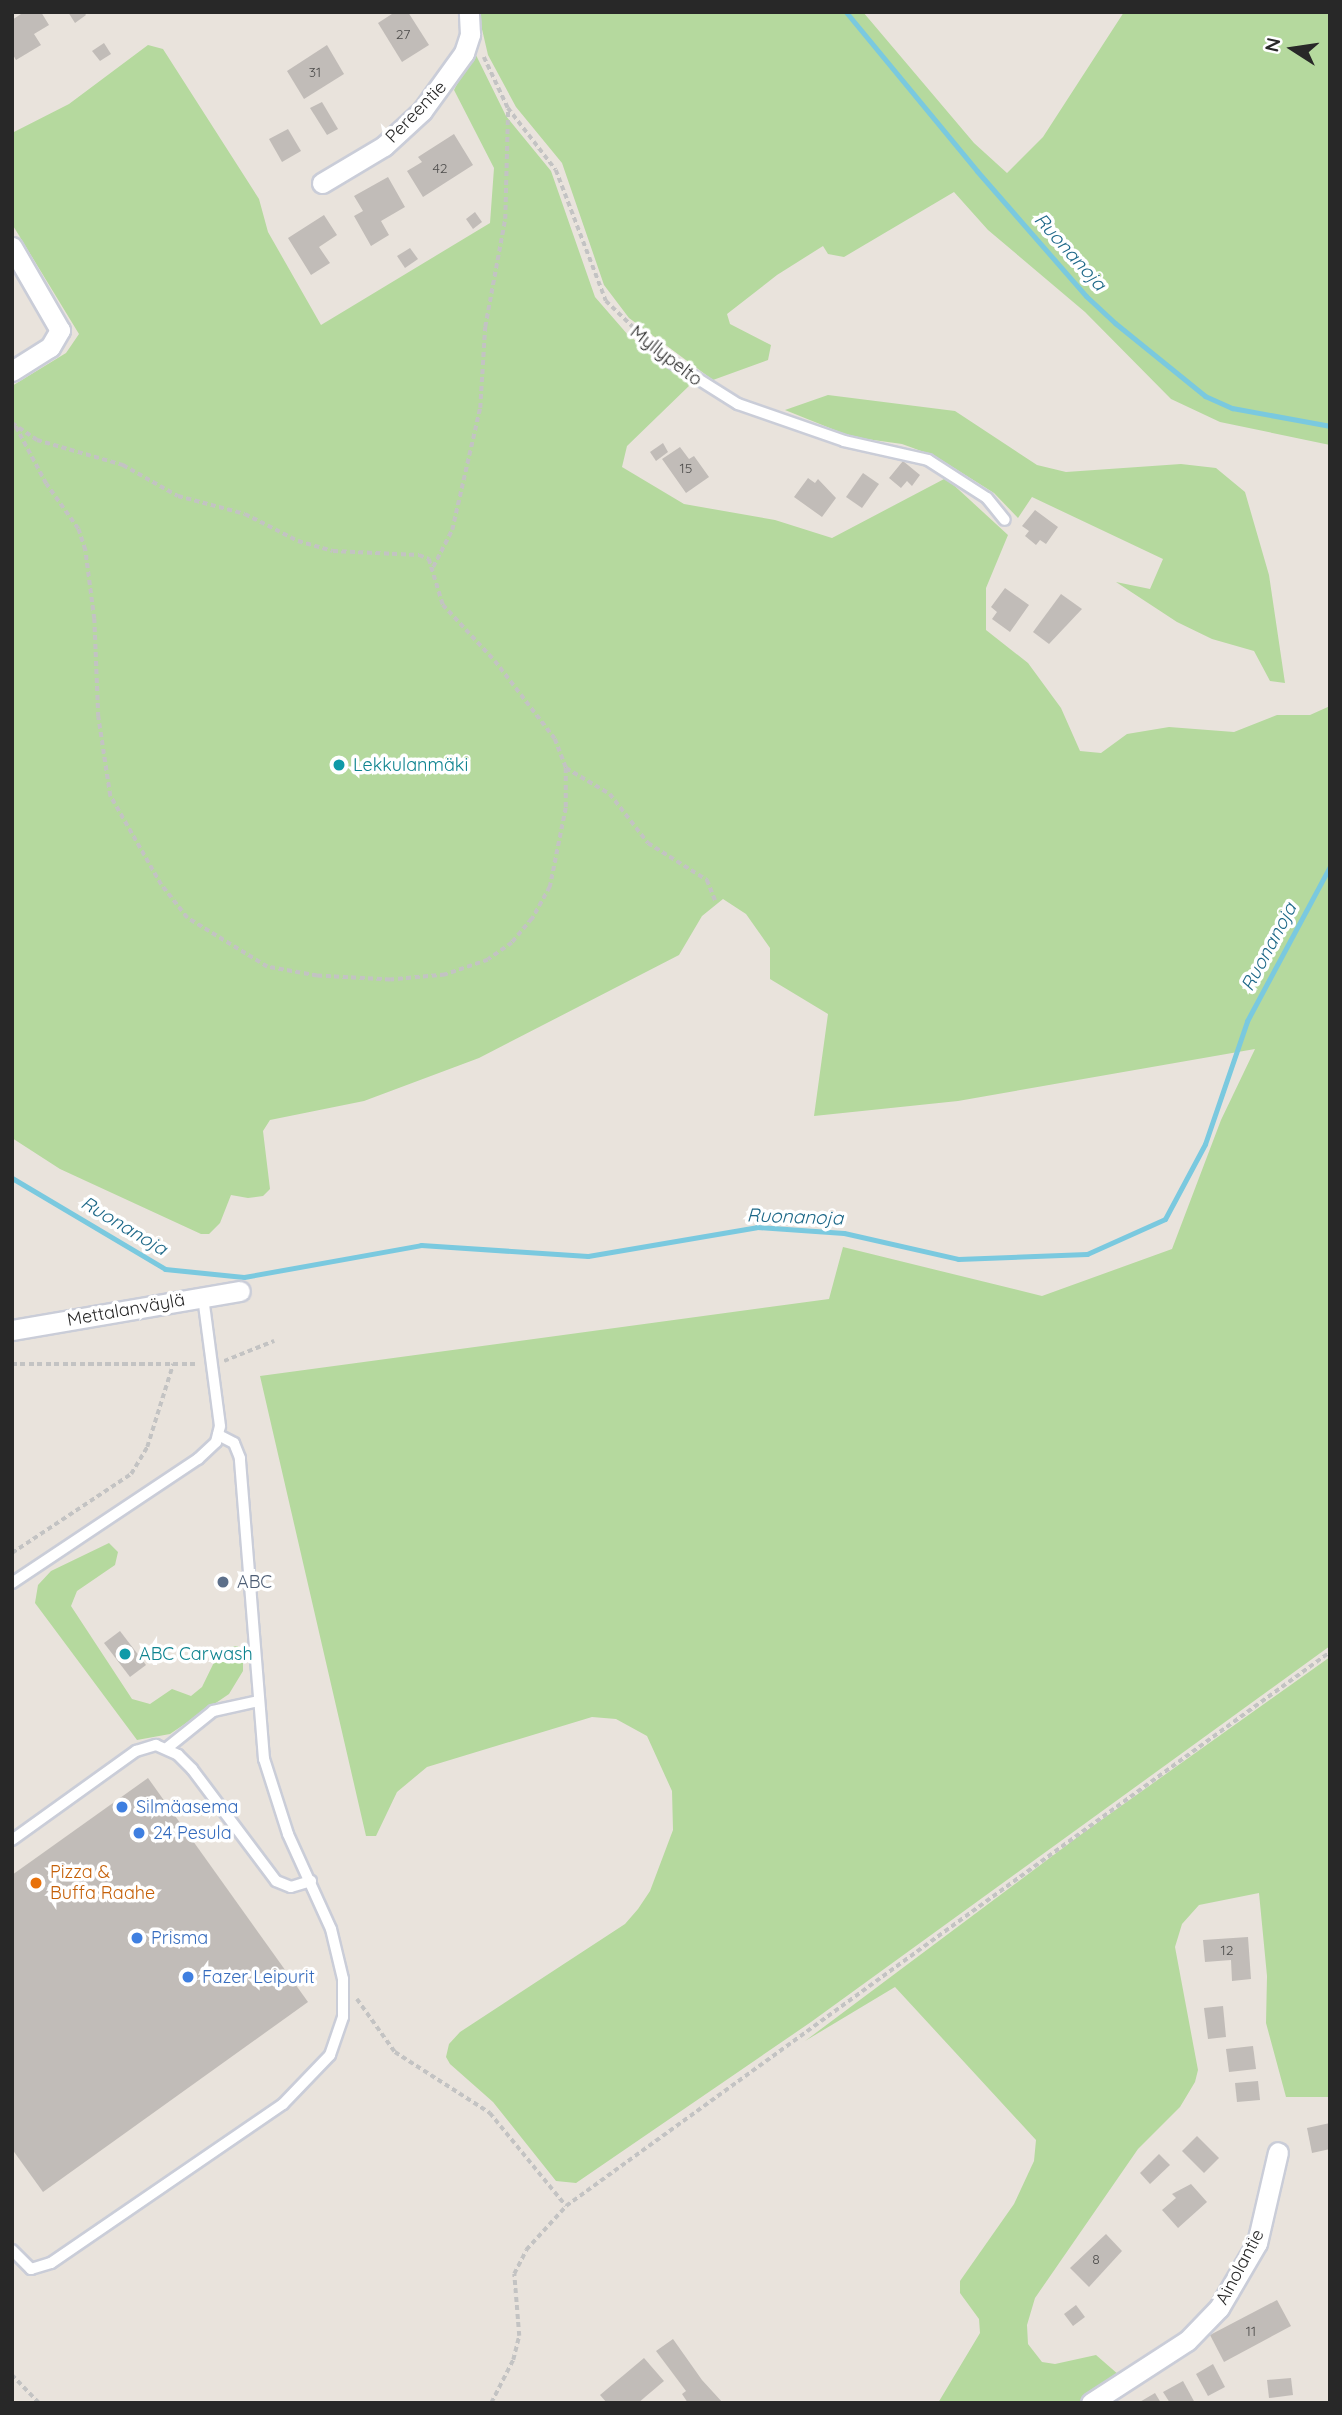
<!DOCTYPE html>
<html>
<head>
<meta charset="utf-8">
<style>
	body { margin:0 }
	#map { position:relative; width:1342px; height:2415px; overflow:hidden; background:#e9e3dc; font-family:Quicksand,sans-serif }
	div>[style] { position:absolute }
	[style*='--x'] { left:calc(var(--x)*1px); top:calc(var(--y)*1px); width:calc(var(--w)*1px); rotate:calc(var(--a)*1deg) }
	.green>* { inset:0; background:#b5d99e }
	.stream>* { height:5px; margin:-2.5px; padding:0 2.5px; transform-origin:2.5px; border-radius:2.5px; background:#7ac9df }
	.building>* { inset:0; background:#c1bcb8 }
	.path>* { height:3.5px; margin-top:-1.75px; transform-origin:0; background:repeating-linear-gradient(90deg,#c3c3c3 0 5px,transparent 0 8.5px) }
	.roads { filter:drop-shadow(2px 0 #cacdd8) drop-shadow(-2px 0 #cacdd8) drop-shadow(0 2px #cacdd8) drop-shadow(0 -2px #cacdd8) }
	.lane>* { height:10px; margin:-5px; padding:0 5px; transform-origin:5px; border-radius:5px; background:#fff }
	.street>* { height:19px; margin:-9.5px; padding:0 9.5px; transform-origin:9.5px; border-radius:9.5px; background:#fff }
	.dots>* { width:19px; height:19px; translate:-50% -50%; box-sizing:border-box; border:4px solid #fff; border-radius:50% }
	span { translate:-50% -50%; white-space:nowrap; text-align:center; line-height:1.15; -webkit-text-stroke:7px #fff; paint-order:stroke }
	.number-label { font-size:14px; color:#4e4d4c }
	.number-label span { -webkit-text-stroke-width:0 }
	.street-label { font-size:18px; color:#282828 }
	.culture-label { font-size:18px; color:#0d838f }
	.left { translate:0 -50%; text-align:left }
	.service-label { font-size:18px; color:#4e5e75 }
	.shop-label { font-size:18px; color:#366cbe }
	.food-label { font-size:18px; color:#c56008 }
	.water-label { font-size:19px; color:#1d6888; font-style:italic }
	.frame { position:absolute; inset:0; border:14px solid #282828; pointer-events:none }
	.north { position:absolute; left:1258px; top:14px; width:70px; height:70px; -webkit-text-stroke:5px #fff; paint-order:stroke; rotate:282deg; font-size:19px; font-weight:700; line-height:28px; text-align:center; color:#282828 }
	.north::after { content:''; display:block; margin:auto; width:24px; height:32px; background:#282828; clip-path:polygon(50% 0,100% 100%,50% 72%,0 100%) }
</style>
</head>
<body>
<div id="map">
	<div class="green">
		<i style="clip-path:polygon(478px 12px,863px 12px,974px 143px,1007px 173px,1043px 137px,1124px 12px,1330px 12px,1330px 445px,1220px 422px,1171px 399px,1085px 312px,988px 230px,954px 192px,844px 257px,828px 254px,823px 246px,777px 275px,727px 314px,730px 324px,771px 345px,768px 360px,713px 380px,629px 318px,604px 285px,562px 163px,516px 107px,488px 55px)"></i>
		<i style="clip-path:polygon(148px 45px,163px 49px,259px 199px,268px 232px,321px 325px,490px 223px,494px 168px,454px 90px,474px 51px,506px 116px,551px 171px,595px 297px,628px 335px,691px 384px,627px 446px,622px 467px,684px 504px,775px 520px,832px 538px,946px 478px,1008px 535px,986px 588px,986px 630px,1028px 663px,1061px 708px,1080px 751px,1101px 753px,1127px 734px,1169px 727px,1234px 732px,1277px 715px,1310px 715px,1330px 706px,1330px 1646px,811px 2022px,576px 2183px,556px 2181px,493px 2102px,450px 2064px,446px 2057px,449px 2044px,460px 2032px,625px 1924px,638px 1909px,650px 1891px,673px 1830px,672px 1791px,647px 1736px,616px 1719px,592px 1717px,427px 1767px,397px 1792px,376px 1836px,366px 1836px,260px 1376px,829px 1299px,843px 1247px,1042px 1296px,1172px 1249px,1221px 1120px,1255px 1049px,958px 1101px,814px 1116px,828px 1014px,770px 979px,770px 948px,746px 914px,723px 899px,702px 916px,679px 955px,479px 1058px,364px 1101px,270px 1120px,263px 1131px,270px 1189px,263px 1196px,248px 1198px,231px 1195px,220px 1223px,209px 1234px,201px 1234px,60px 1169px,12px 1138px,12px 386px,66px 353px,79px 334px,12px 224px,12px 133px,69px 104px)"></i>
		<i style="clip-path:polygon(828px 395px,955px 411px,1037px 465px,1066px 472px,1181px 464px,1216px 468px,1245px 492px,1269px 575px,1285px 683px,1270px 681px,1254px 651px,1212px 639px,1177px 622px,1116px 582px,1150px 589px,1163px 559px,1032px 497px,1018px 518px,994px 493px,935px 456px,902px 444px,852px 437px,785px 410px)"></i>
		<i style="clip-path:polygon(109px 1543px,118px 1552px,115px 1565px,77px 1591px,71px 1606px,132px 1699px,150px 1704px,172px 1689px,191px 1696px,202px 1687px,221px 1648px,238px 1646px,243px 1653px,243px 1671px,229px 1694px,170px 1734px,137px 1740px,35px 1603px,38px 1585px,51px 1571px)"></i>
		<i style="clip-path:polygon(1330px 1657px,1330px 2097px,1286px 2097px,1266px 2023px,1267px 1976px,1259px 1893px,1199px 1905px,1182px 1924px,1175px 1947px,1198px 2070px,1195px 2082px,1180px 2107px,1138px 2149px,1035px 2298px,1027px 2325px,1028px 2344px,1042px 2362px,1055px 2364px,1096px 2355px,1119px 2375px,1079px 2403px,938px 2403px,980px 2333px,979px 2319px,960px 2293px,960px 2281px,1014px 2204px,1034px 2161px,1036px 2140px,895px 1987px,805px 2041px,1079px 1836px)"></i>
	</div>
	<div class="stream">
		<i style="--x:846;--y:12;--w:206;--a:50.5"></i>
		<i style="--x:977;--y:171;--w:166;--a:48.9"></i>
		<i style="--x:1086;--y:296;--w:40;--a:43"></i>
		<i style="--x:1115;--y:323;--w:116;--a:39"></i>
		<i style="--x:1205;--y:396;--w:30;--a:24"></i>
		<i style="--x:1232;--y:408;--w:100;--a:10.4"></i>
		<i style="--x:12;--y:1178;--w:178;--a:30.7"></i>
		<i style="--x:165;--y:1269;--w:79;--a:5.8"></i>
		<i style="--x:244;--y:1277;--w:180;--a:-10.2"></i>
		<i style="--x:421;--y:1245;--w:167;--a:3.8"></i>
		<i style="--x:588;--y:1256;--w:171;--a:-9.7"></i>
		<i style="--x:757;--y:1227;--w:87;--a:3.9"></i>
		<i style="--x:844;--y:1233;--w:117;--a:12.8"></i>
		<i style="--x:958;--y:1259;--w:129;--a:-2.2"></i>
		<i style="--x:1087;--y:1254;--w:85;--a:-24.2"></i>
		<i style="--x:1165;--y:1219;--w:85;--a:-61.9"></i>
		<i style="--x:1205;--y:1144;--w:130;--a:-71.1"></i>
		<i style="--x:1247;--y:1021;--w:176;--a:-61.8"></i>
	</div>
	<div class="building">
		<i style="clip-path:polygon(24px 12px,41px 12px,49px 25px,34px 34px,41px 45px,16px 60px,12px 53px,12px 20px)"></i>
		<i style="clip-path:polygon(68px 12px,84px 12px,86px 15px,75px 23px)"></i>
		<i style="clip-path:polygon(395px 12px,408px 12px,429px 45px,402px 62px,378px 23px)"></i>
		<i style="clip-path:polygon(104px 43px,111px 54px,100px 61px,92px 51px)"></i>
		<i style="clip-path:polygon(327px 45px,344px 74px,304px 99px,287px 71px)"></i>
		<i style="clip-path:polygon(322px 102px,338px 129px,327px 135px,310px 108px)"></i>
		<i style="clip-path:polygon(288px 129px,301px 151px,282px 162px,269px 139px)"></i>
		<i style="clip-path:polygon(454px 134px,473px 165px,423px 197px,407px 171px,422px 162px,418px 157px)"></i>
		<i style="clip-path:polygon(388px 177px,405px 207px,381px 221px,389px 235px,371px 246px,354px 216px,363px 211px,354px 196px)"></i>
		<i style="clip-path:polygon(475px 212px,482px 222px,473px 229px,466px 219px)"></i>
		<i style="clip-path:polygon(324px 215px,337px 235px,319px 247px,330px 263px,311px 275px,288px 238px)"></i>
		<i style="clip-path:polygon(410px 248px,418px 259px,405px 268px,397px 256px)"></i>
		<i style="clip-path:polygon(663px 443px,668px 452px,656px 461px,650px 452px)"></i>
		<i style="clip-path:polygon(680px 447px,689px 459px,694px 456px,709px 477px,686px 493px,662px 459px)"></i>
		<i style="clip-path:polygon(903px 461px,920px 475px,912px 486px,907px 481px,901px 488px,889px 478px)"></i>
		<i style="clip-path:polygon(863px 473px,879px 484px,862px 508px,846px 497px)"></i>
		<i style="clip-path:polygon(808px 478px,815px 483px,818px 479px,836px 498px,822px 517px,794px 497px)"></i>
		<i style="clip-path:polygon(1035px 510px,1058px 527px,1046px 544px,1040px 540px,1036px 545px,1025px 536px,1029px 531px,1022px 526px)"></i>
		<i style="clip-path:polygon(1005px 588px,1029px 605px,1010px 632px,992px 619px,997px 612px,991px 607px)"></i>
		<i style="clip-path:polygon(1061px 594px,1082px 609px,1049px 644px,1033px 632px)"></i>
		<i style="clip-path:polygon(120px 1631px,146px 1665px,130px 1677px,104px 1643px)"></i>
		<i style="clip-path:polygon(148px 1778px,308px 2002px,43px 2192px,12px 2149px,12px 1875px)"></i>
		<i style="clip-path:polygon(1248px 1937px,1251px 1979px,1232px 1981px,1231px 1960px,1205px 1962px,1203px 1940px)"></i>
		<i style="clip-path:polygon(1223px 2006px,1226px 2037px,1208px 2039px,1204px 2008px)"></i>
		<i style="clip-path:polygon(1253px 2046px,1256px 2069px,1229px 2072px,1226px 2049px)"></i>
		<i style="clip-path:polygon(1258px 2081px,1260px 2100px,1237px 2102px,1235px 2083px)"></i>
		<i style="clip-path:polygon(1330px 2123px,1330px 2149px,1312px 2153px,1307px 2128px)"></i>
		<i style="clip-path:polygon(1197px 2136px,1219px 2158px,1204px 2173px,1182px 2151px)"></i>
		<i style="clip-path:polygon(1159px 2154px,1170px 2165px,1150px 2184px,1140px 2173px)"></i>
		<i style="clip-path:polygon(1191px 2184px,1207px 2202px,1178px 2228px,1162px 2210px,1176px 2198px,1172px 2194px)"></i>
		<i style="clip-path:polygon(1106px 2234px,1122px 2251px,1089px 2287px,1070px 2268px)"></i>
		<i style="clip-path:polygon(1277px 2300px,1291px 2326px,1224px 2362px,1210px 2335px)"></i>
		<i style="clip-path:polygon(1076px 2305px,1085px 2317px,1073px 2326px,1064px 2314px)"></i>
		<i style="clip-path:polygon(673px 2339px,702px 2380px,723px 2403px,688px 2403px,682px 2394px,686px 2391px,656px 2351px)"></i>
		<i style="clip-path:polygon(644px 2358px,664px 2381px,638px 2403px,607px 2403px,600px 2395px)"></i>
		<i style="clip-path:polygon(1213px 2364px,1225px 2387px,1208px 2396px,1196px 2374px)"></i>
		<i style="clip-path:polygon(1291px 2378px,1293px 2395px,1269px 2398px,1267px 2380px)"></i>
		<i style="clip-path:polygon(1183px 2381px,1195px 2403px,1170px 2403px,1163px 2392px)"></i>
		<i style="clip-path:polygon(1155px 2393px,1161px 2403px,1138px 2403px)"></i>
	</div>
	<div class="path">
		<i style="--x:484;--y:57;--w:56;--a:64.8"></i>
		<i style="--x:508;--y:108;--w:78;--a:52.3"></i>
		<i style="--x:556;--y:170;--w:140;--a:69.1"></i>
		<i style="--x:606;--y:301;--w:74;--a:43.9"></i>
		<i style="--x:12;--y:423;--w:30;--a:34"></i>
		<i style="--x:37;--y:440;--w:90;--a:16.2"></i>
		<i style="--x:123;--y:465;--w:63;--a:29.4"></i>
		<i style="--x:178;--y:496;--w:69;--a:15"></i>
		<i style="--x:245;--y:514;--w:59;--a:27"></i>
		<i style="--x:298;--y:541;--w:36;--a:16"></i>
		<i style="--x:333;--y:551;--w:86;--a:2.7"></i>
		<i style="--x:419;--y:555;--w:11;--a:22"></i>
		<i style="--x:429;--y:559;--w:48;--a:73.1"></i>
		<i style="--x:443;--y:605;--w:76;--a:47.1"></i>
		<i style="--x:495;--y:661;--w:98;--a:52.4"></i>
		<i style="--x:555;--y:739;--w:31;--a:69"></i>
		<i style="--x:566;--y:768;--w:40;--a:90"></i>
		<i style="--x:566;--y:808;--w:81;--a:101.4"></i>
		<i style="--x:550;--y:887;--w:37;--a:119"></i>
		<i style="--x:532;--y:919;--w:31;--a:130"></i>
		<i style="--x:512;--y:943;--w:29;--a:145"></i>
		<i style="--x:488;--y:960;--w:46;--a:160.8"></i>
		<i style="--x:445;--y:975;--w:55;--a:174.8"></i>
		<i style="--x:390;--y:980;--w:73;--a:-176.9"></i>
		<i style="--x:317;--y:976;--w:51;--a:-169.8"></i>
		<i style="--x:267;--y:967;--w:94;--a:-148.5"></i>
		<i style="--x:187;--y:918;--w:42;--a:-128.2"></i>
		<i style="--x:161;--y:885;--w:103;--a:-119.8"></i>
		<i style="--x:110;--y:796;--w:80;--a:-98.6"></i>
		<i style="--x:98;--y:717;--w:98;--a:-92.3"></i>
		<i style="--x:94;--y:619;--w:70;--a:-97.4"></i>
		<i style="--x:85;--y:550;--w:22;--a:-108"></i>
		<i style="--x:78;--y:529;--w:55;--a:-125.4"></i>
		<i style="--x:46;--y:484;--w:68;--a:-118.1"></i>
		<i style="--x:433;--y:567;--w:42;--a:-62.8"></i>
		<i style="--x:452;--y:530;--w:125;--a:-77.1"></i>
		<i style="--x:480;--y:408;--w:81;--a:-86.5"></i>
		<i style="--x:485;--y:327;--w:110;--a:-79.5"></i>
		<i style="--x:505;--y:219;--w:111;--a:-88.5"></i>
		<i style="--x:566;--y:768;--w:51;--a:30.6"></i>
		<i style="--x:610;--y:794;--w:62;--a:52.2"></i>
		<i style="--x:648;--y:843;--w:70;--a:32.1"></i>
		<i style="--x:707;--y:880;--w:22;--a:68"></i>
		<i style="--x:224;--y:1361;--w:54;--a:-21.8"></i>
		<i style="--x:12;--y:1364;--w:187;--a:0"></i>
		<i style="--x:12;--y:1553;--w:143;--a:-33.6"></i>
		<i style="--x:131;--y:1474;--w:31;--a:-59"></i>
		<i style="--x:147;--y:1447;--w:87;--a:-72.6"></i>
		<i style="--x:357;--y:1999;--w:65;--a:54.4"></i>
		<i style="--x:395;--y:2052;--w:113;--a:32.7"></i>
		<i style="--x:490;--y:2113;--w:120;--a:50.7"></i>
		<i style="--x:12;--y:2375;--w:39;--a:46"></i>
		<i style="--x:491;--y:2403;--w:48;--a:-62.9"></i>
		<i style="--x:513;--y:2360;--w:25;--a:-76"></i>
		<i style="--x:519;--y:2336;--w:62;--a:-94.6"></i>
		<i style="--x:514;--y:2274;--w:27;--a:-63"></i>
		<i style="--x:526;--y:2250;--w:59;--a:-47.7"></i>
		<i style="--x:566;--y:2206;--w:944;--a:-35.95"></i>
	</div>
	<div class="roads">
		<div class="lane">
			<i style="--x:668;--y:360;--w:83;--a:32.2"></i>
			<i style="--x:738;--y:404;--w:112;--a:19.2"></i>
			<i style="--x:844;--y:441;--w:86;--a:12.7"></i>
			<i style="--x:928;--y:460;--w:70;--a:32.8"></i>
			<i style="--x:987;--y:498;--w:28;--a:51"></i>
			<i style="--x:12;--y:1583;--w:224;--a:-33.7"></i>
			<i style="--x:198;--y:1459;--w:25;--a:-43"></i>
			<i style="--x:216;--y:1442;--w:16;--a:-76"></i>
			<i style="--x:220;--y:1426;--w:130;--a:-97.5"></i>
			<i style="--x:167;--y:1748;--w:59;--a:-38.8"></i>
			<i style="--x:213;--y:1711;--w:46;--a:-12.5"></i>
			<i style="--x:12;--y:1840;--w:153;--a:-35.7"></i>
			<i style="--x:136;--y:1751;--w:21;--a:-17"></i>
			<i style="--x:156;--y:1745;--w:24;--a:24"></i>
			<i style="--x:178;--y:1755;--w:20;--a:45"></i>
			<i style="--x:192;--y:1769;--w:140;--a:53.1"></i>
			<i style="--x:276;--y:1881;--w:16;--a:22"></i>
			<i style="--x:291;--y:1887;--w:21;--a:-17"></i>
			<i style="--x:12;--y:2250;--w:27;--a:45"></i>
			<i style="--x:31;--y:2269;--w:21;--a:-17"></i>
			<i style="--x:51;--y:2263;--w:281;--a:-34.4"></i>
			<i style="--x:283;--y:2104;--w:68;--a:-46.2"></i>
			<i style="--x:330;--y:2055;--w:40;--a:-71.1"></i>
			<i style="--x:343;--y:2017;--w:38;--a:-90"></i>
			<i style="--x:343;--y:1979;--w:51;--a:-103.5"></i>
			<i style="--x:331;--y:1929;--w:104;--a:-114.4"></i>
			<i style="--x:288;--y:1834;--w:79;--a:-107.7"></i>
			<i style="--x:264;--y:1759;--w:302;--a:-94.6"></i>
			<i style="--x:240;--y:1458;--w:16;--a:-112"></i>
			<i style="--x:234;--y:1443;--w:18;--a:-153"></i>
		</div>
		<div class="street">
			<i style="--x:322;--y:183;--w:72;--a:-30.8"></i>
			<i style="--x:384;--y:146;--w:52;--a:-42.6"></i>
			<i style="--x:422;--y:111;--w:72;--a:-54.1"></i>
			<i style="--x:464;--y:53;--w:20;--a:-72"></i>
			<i style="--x:470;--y:34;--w:22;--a:-93"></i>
			<i style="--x:12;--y:247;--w:96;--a:60"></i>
			<i style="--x:60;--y:330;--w:20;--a:120"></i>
			<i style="--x:50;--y:347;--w:45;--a:147.7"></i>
			<i style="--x:12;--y:1330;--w:231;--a:-9.7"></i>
			<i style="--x:1091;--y:2403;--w:114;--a:-32.9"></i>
			<i style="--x:1187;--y:2341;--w:46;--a:-45.9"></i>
			<i style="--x:1219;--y:2308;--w:75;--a:-59.7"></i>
			<i style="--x:1257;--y:2243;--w:93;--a:-77"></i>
		</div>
	</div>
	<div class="dots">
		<i style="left:339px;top:765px;background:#0f9aa8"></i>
		<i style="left:223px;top:1582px;background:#5c6f8a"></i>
		<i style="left:125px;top:1654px;background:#0f9aa8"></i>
		<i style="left:122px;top:1807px;background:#3f7fe0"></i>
		<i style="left:139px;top:1833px;background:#3f7fe0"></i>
		<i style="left:36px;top:1883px;background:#e8710a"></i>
		<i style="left:137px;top:1938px;background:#3f7fe0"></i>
		<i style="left:188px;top:1977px;background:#3f7fe0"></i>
	</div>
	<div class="number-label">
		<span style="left:403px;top:34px">27</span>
		<span style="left:315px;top:72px">31</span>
		<span style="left:440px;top:168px">42</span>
		<span style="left:686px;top:468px">15</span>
		<span style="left:1227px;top:1950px">12</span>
		<span style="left:1096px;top:2259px">8</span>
		<span style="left:1251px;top:2331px">11</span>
	</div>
	<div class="street-label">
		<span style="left:416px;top:112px;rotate:-46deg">Pereentie</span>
		<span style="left:666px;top:356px;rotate:38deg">Myllypelto</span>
		<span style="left:126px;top:1310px;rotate:-10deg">Mettalanväylä</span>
		<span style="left:1240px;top:2267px;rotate:-62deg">Ainolantie</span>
	</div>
	<div class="culture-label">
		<span class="left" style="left:353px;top:765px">Lekkulanmäki</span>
		<span class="left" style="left:139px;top:1654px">ABC Carwash</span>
	</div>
	<div class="service-label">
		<span class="left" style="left:237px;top:1582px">ABC</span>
	</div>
	<div class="shop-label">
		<span class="left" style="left:136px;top:1807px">Silmäasema</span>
		<span class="left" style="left:153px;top:1833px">24 Pesula</span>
		<span class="left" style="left:151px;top:1938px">Prisma</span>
		<span class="left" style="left:202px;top:1977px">Fazer Leipurit</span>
	</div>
	<div class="food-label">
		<span class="left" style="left:50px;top:1883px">Pizza &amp;<br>Buffa Raahe</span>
	</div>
	<div class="water-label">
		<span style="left:1070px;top:252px;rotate:48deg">Ruonanoja</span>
		<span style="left:1269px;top:947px;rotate:-62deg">Ruonanoja</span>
		<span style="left:795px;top:1217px;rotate:2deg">Ruonanoja</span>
		<span style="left:124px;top:1226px;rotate:31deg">Ruonanoja</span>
	</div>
	<div class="frame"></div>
	<div class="north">N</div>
</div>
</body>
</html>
